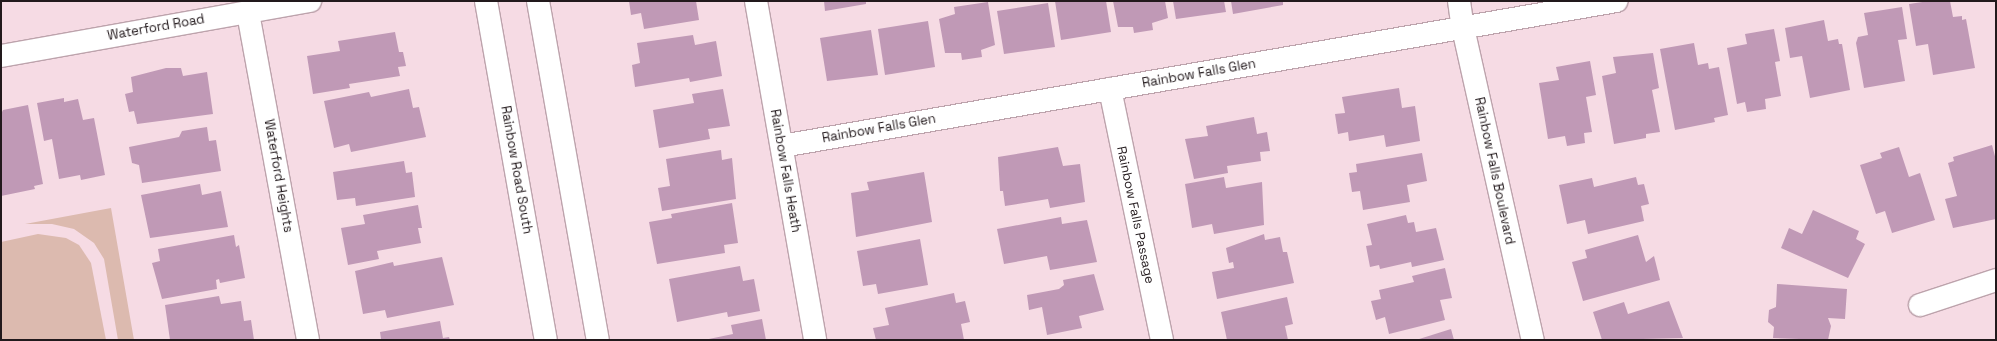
<!DOCTYPE html>
<html>
<head>
<meta charset="utf-8">
<style>
	body { margin:0 }
	#map { position:relative; width:1997px; height:341px; overflow:hidden; background:#f6dbe4; font-family:"Space Grotesk",sans-serif }
	div>[style] { position:absolute }
	[style*='--x'] { left:calc(var(--x)*1px); top:calc(var(--y)*1px); width:calc(var(--w)*1px); rotate:calc(var(--a)*1deg) }
	.green>* { inset:0; background:#dcbaaf }
	.building>* { inset:0; background:#c099b6 }
	.roads { filter:drop-shadow(1px 0 #bda3ac) drop-shadow(-1px 0 #bda3ac) drop-shadow(0 1px #bda3ac) drop-shadow(0 -1px #bda3ac) }
	.minor>* { height:22px; margin:-11px; padding:0 11px; transform-origin:11px; border-radius:11px; background:#fff }
	.major>* { height:22px; margin:-11px; padding:0 11px; transform-origin:11px; border-radius:11px; background:#fff }
	span { translate:-50% -50%; white-space:nowrap; text-align:center; line-height:1.15; -webkit-text-stroke:4px #fff; paint-order:stroke }
	.street-label { font-size:13px; color:#22191c }
	.frame { position:absolute; inset:0; border:2px solid #22191c; pointer-events:none }
</style>
</head>
<body>
<div id="map">
	<div class="green">
		<i style="clip-path:polygon(111px 208px,134px 340px,118px 340px,104px 259px,94px 243px,74px 229px,52px 224px,25px 224px)"></i>
		<i style="clip-path:polygon(38px 234px,66px 238px,79px 245px,91px 263px,106px 340px,1px 340px,1px 242px)"></i>
	</div>
	<div class="building">
		<i style="clip-path:polygon(629px 1px,696px 1px,699px 20px,644px 29px,641px 13px,631px 15px)"></i>
		<i style="clip-path:polygon(824px 1px,866px 1px,866px 4px,825px 11px)"></i>
		<i style="clip-path:polygon(1055px 1px,1106px 1px,1111px 32px,1061px 40px)"></i>
		<i style="clip-path:polygon(1113px 1px,1165px 1px,1168px 18px,1152px 23px,1153px 30px,1134px 33px,1133px 27px,1118px 27px)"></i>
		<i style="clip-path:polygon(1173px 1px,1224px 1px,1226px 12px,1176px 19px)"></i>
		<i style="clip-path:polygon(1231px 1px,1283px 1px,1283px 5px,1233px 14px)"></i>
		<i style="clip-path:polygon(1929px 1px,1950px 1px,1953px 17px,1962px 16px,1962px 20px,1966px 19px,1975px 68px,1933px 75px,1928px 44px,1916px 46px,1909px 4px)"></i>
		<i style="clip-path:polygon(988px 2px,995px 45px,981px 50px,982px 57px,962px 60px,961px 53px,945px 53px,939px 19px,955px 14px,954px 7px)"></i>
		<i style="clip-path:polygon(1048px 3px,1055px 47px,1004px 54px,997px 11px)"></i>
		<i style="clip-path:polygon(1902px 7px,1907px 39px,1898px 40px,1905px 81px,1864px 88px,1856px 43px,1858px 37px,1868px 35px,1864px 13px)"></i>
		<i style="clip-path:polygon(1824px 20px,1828px 41px,1838px 39px,1839px 44px,1842px 44px,1850px 90px,1810px 98px,1802px 56px,1790px 58px,1785px 28px)"></i>
		<i style="clip-path:polygon(928px 21px,935px 67px,885px 75px,878px 29px)"></i>
		<i style="clip-path:polygon(1774px 29px,1780px 61px,1775px 62px,1781px 96px,1765px 99px,1766px 109px,1747px 112px,1745px 102px,1737px 104px,1727px 48px,1747px 44px,1745px 34px)"></i>
		<i style="clip-path:polygon(871px 30px,878px 75px,827px 81px,820px 38px)"></i>
		<i style="clip-path:polygon(395px 32px,399px 52px,403px 52px,406px 66px,398px 67px,400px 76px,349px 84px,350px 88px,313px 94px,307px 56px,340px 51px,338px 41px)"></i>
		<i style="clip-path:polygon(693px 35px,695px 45px,716px 41px,722px 76px,690px 82px,689px 78px,635px 87px,632px 65px,640px 63px,637px 43px)"></i>
		<i style="clip-path:polygon(1694px 43px,1698px 65px,1708px 63px,1709px 69px,1719px 67px,1728px 115px,1714px 118px,1715px 122px,1675px 130px,1660px 49px)"></i>
		<i style="clip-path:polygon(1653px 53px,1659px 88px,1652px 90px,1660px 132px,1646px 134px,1646px 138px,1614px 144px,1602px 76px,1616px 73px,1613px 57px)"></i>
		<i style="clip-path:polygon(1590px 61px,1596px 95px,1586px 97px,1592px 132px,1584px 133px,1585px 143px,1567px 146px,1565px 136px,1548px 139px,1539px 83px,1559px 80px,1556px 67px)"></i>
		<i style="clip-path:polygon(166px 68px,181px 68px,183px 76px,207px 72px,213px 114px,137px 124px,134px 111px,129px 112px,125px 94px,133px 92px,131px 77px)"></i>
		<i style="clip-path:polygon(1399px 88px,1402px 108px,1415px 106px,1420px 141px,1386px 147px,1384px 135px,1349px 141px,1348px 132px,1338px 134px,1335px 114px,1345px 113px,1342px 97px)"></i>
		<i style="clip-path:polygon(409px 89px,413px 108px,419px 107px,426px 137px,351px 152px,349px 144px,334px 148px,324px 101px,369px 92px,371px 97px)"></i>
		<i style="clip-path:polygon(723px 89px,730px 126px,708px 129px,710px 139px,659px 148px,653px 110px,694px 103px,692px 94px)"></i>
		<i style="clip-path:polygon(64px 98px,64px 102px,78px 99px,83px 120px,94px 118px,105px 175px,81px 180px,80px 175px,59px 179px,52px 139px,44px 141px,37px 103px)"></i>
		<i style="clip-path:polygon(28px 105px,43px 184px,34px 186px,35px 189px,1px 196px,1px 114px,3px 110px)"></i>
		<i style="clip-path:polygon(1254px 117px,1257px 134px,1267px 132px,1270px 151px,1260px 152px,1261px 161px,1227px 166px,1228px 173px,1194px 179px,1185px 139px,1208px 136px,1206px 126px)"></i>
		<i style="clip-path:polygon(207px 127px,209px 141px,216px 140px,221px 171px,142px 183px,139px 165px,132px 163px,129px 147px,179px 137px,182px 131px)"></i>
		<i style="clip-path:polygon(1992px 145px,1996px 160px,1996px 219px,1953px 228px,1945px 199px,1957px 196px,1948px 163px,1954px 161px,1953px 157px)"></i>
		<i style="clip-path:polygon(1058px 147px,1063px 166px,1080px 164px,1085px 202px,1050px 208px,1048px 199px,1005px 206px,1003px 191px,1000px 191px,998px 157px)"></i>
		<i style="clip-path:polygon(1899px 147px,1909px 177px,1920px 173px,1935px 220px,1892px 233px,1885px 211px,1876px 214px,1860px 165px,1882px 158px,1880px 153px)"></i>
		<i style="clip-path:polygon(721px 150px,722px 160px,732px 158px,736px 199px,662px 211px,658px 188px,670px 186px,666px 159px)"></i>
		<i style="clip-path:polygon(1422px 153px,1427px 181px,1407px 185px,1410px 202px,1363px 210px,1360px 191px,1352px 192px,1349px 173px,1357px 172px,1356px 164px)"></i>
		<i style="clip-path:polygon(404px 161px,406px 173px,412px 172px,415px 197px,356px 206px,355px 198px,337px 200px,333px 172px)"></i>
		<i style="clip-path:polygon(924px 172px,932px 222px,856px 237px,851px 193px,869px 190px,867px 182px)"></i>
		<i style="clip-path:polygon(1224px 177px,1226px 188px,1262px 182px,1264px 225px,1214px 234px,1212px 224px,1192px 228px,1185px 184px)"></i>
		<i style="clip-path:polygon(1636px 177px,1638px 185px,1644px 184px,1649px 204px,1641px 206px,1644px 221px,1588px 234px,1585px 220px,1567px 224px,1559px 185px,1592px 178px,1594px 187px)"></i>
		<i style="clip-path:polygon(200px 184px,202px 195px,221px 191px,228px 227px,150px 238px,141px 195px)"></i>
		<i style="clip-path:polygon(732px 203px,738px 243px,724px 245px,725px 253px,657px 264px,649px 222px,672px 218px,671px 214px)"></i>
		<i style="clip-path:polygon(418px 205px,422px 228px,418px 228px,421px 243px,377px 251px,379px 259px,348px 265px,341px 228px,365px 224px,363px 215px)"></i>
		<i style="clip-path:polygon(1813px 210px,1859px 231px,1856px 239px,1865px 244px,1848px 278px,1781px 248px,1789px 228px,1802px 234px)"></i>
		<i style="clip-path:polygon(1406px 215px,1408px 223px,1414px 222px,1416px 232px,1436px 228px,1444px 260px,1412px 267px,1411px 262px,1380px 269px,1379px 265px,1370px 267px,1366px 246px,1372px 245px,1367px 224px)"></i>
		<i style="clip-path:polygon(1061px 217px,1062px 224px,1087px 220px,1097px 262px,1050px 270px,1047px 256px,1004px 264px,997px 229px)"></i>
		<i style="clip-path:polygon(1264px 234px,1265px 240px,1280px 237px,1283px 252px,1287px 252px,1294px 283px,1217px 299px,1212px 272px,1234px 268px,1233px 262px,1229px 263px,1226px 248px)"></i>
		<i style="clip-path:polygon(234px 235px,236px 247px,239px 245px,245px 278px,220px 283px,219px 279px,216px 280px,217px 289px,162px 299px,152px 263px,160px 261px,158px 249px)"></i>
		<i style="clip-path:polygon(1638px 235px,1646px 262px,1654px 256px,1660px 280px,1583px 301px,1572px 262px,1587px 258px,1585px 250px)"></i>
		<i style="clip-path:polygon(920px 239px,928px 285px,878px 294px,876px 284px,863px 286px,857px 251px)"></i>
		<i style="clip-path:polygon(442px 257px,454px 305px,387px 318px,385px 310px,363px 314px,355px 271px,393px 262px,394px 266px)"></i>
		<i style="clip-path:polygon(740px 266px,743px 281px,754px 279px,760px 311px,728px 317px,727px 312px,677px 322px,669px 279px)"></i>
		<i style="clip-path:polygon(1445px 268px,1452px 298px,1440px 300px,1445px 320px,1389px 334px,1385px 317px,1376px 320px,1371px 301px,1381px 299px,1379px 290px,1414px 282px,1412px 276px)"></i>
		<i style="clip-path:polygon(1094px 274px,1104px 310px,1079px 316px,1082px 328px,1047px 335px,1042px 307px,1029px 310px,1027px 295px,1059px 289px,1064px 285px,1063px 280px)"></i>
		<i style="clip-path:polygon(1777px 284px,1847px 289px,1845px 319px,1828px 318px,1831px 326px,1828px 340px,1773px 338px,1774px 327px,1768px 322px,1769px 310px,1776px 307px)"></i>
		<i style="clip-path:polygon(954px 293px,956px 303px,965px 301px,970px 322px,961px 324px,964px 340px,876px 340px,873px 328px,889px 325px,885px 308px)"></i>
		<i style="clip-path:polygon(219px 296px,221px 304px,241px 301px,244px 321px,251px 320px,254px 340px,170px 340px,165px 305px)"></i>
		<i style="clip-path:polygon(1287px 297px,1293px 324px,1285px 326px,1288px 340px,1227px 340px,1221px 312px)"></i>
		<i style="clip-path:polygon(1669px 301px,1683px 338px,1602px 340px,1593px 312px,1624px 302px,1628px 314px)"></i>
		<i style="clip-path:polygon(762px 319px,766px 340px,704px 340px,733px 334px,731px 325px)"></i>
		<i style="clip-path:polygon(440px 321px,443px 338px,449px 337px,450px 340px,378px 340px,381px 339px,380px 332px)"></i>
		<i style="clip-path:polygon(1451px 329px,1454px 340px,1416px 340px)"></i>
	</div>
	<div class="roads">
		<div class="minor">
			<i style="--x:756;--y:1;--w:344;--a:80.1"></i>
			<i style="--x:1459;--y:1;--w:27;--a:82"></i>
			<i style="--x:1463;--y:28;--w:320;--a:77.4"></i>
			<i style="--x:248;--y:13;--w:332;--a:79.6"></i>
			<i style="--x:1;--y:56;--w:314;--a:-10.1"></i>
			<i style="--x:1110;--y:89;--w:256;--a:78.3"></i>
			<i style="--x:782;--y:146;--w:847;--a:-9.86"></i>
			<i style="--x:1920;--y:305;--w:80;--a:-18.2"></i>
		</div>
		<div class="major">
			<i style="--x:486;--y:1;--w:344;--a:80"></i>
			<i style="--x:538;--y:1;--w:344;--a:80"></i>
		</div>
	</div>
	<div class="street-label">
		<span style="left:156px;top:28px;rotate:-10deg">Waterford Road</span>
		<span style="left:1199px;top:74px;rotate:-10deg">Rainbow Falls Glen</span>
		<span style="left:879px;top:129px;rotate:-10deg">Rainbow Falls Glen</span>
		<span style="left:516px;top:170px;rotate:80deg">Rainbow Road South</span>
		<span style="left:785px;top:171px;rotate:80deg">Rainbow Falls Heath</span>
		<span style="left:1494px;top:171px;rotate:78deg">Rainbow Falls Boulevard</span>
		<span style="left:278px;top:176px;rotate:80deg">Waterford Heights</span>
		<span style="left:1135px;top:215px;rotate:78deg">Rainbow Falls Passage</span>
	</div>
	<div class="frame"></div>
</div>
</body>
</html>
